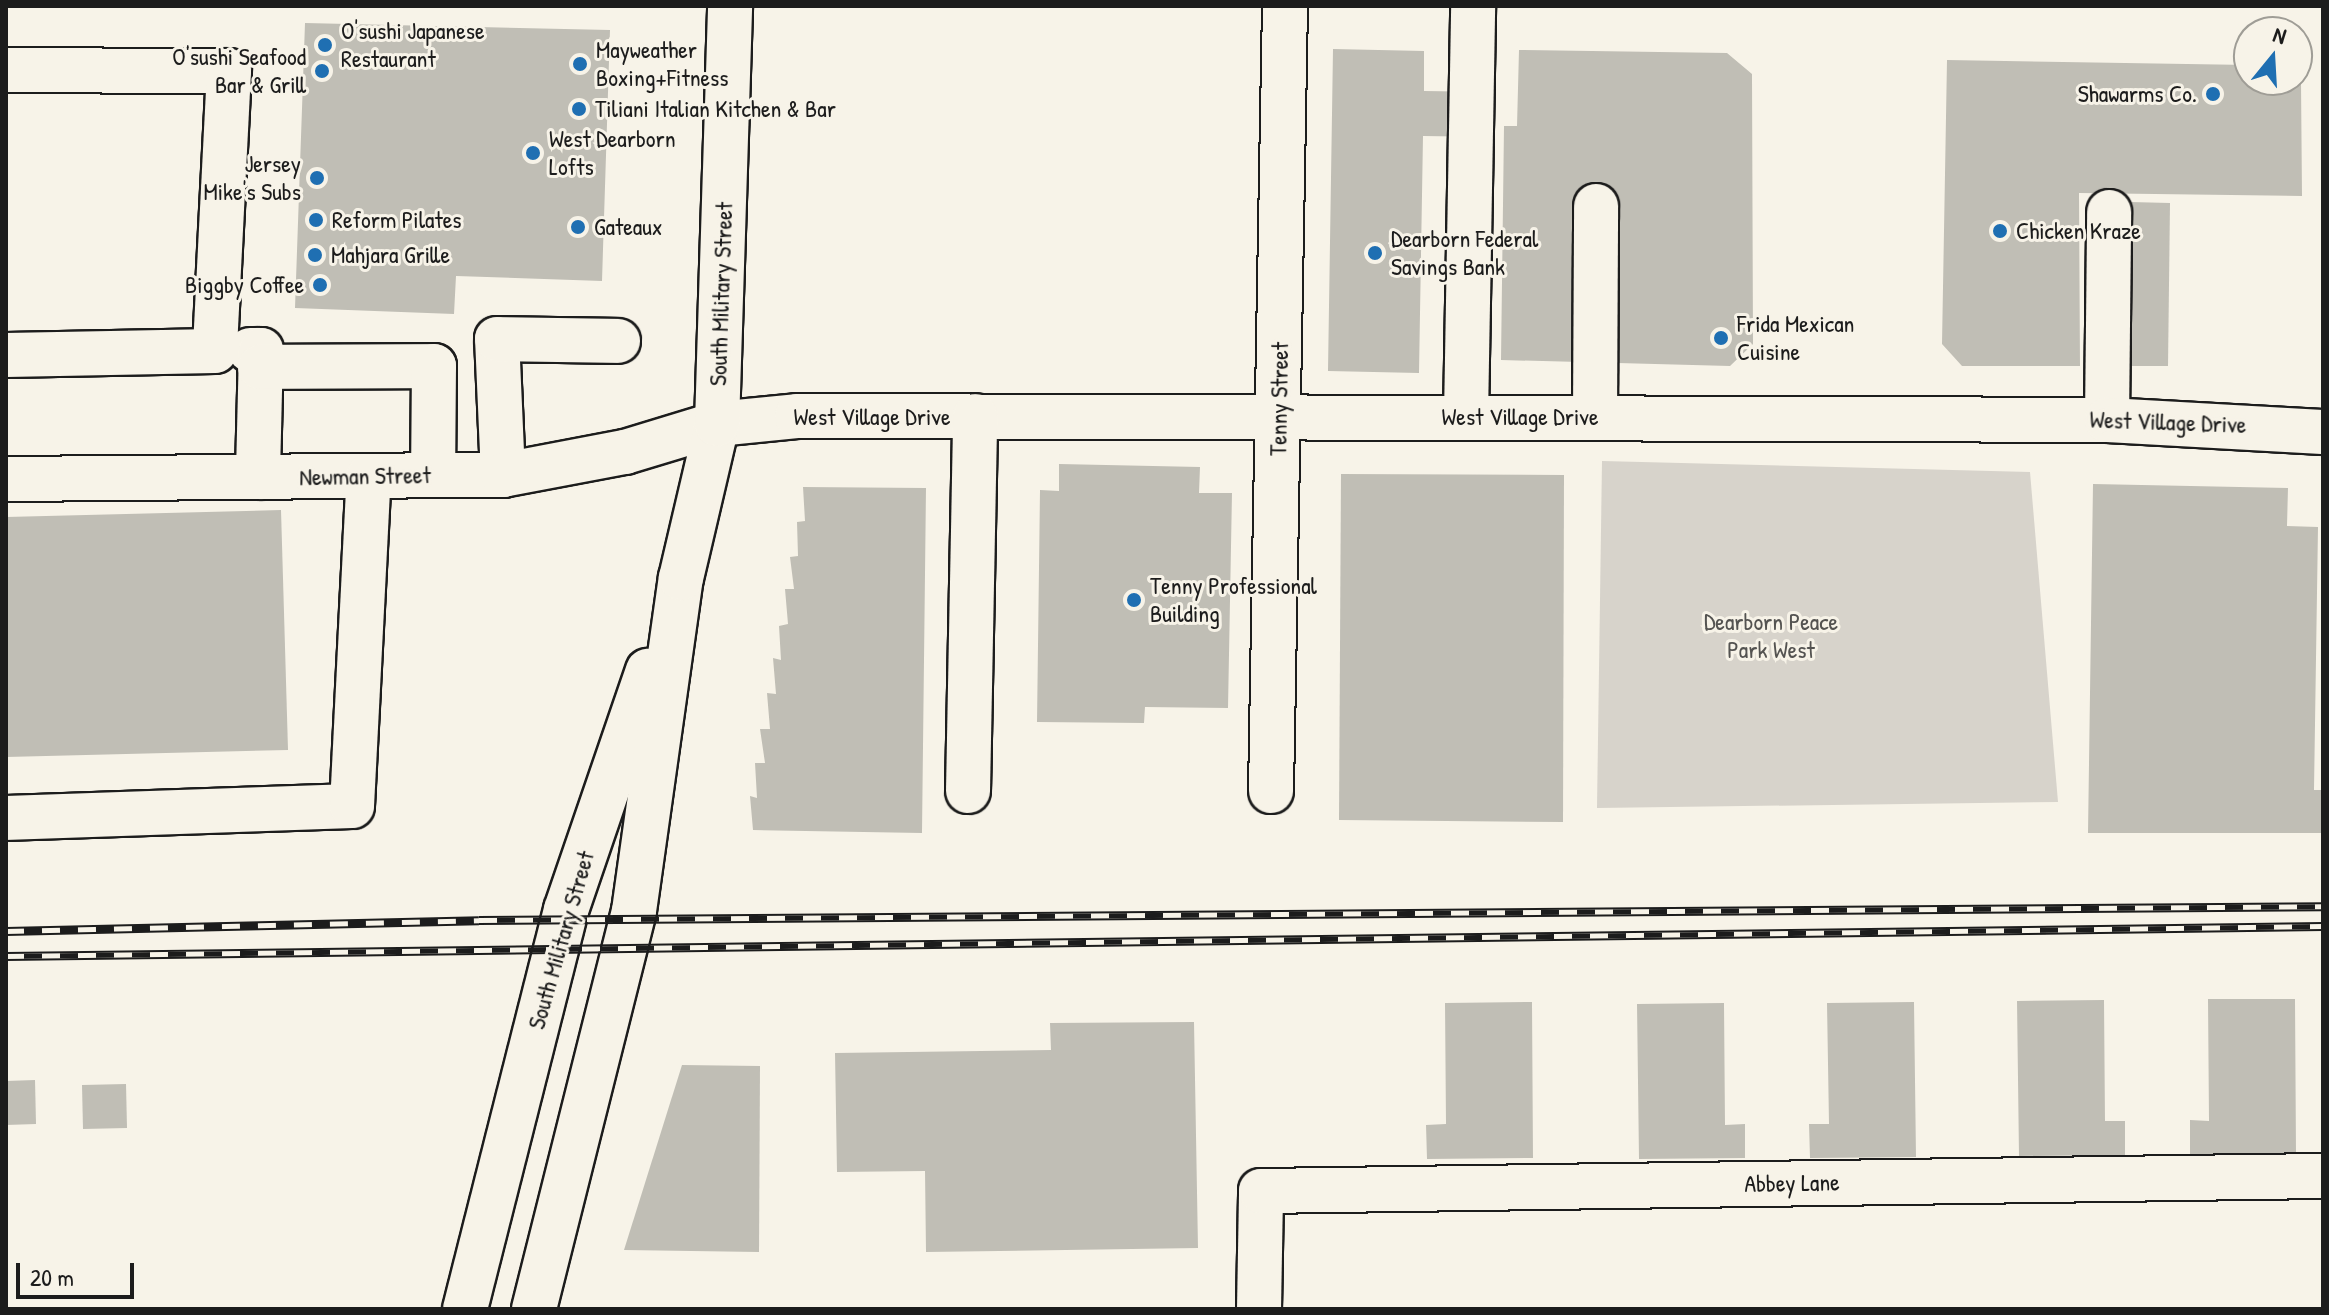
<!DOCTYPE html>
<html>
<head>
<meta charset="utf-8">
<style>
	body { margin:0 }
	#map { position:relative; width:2329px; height:1315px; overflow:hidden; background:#f7f3e8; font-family:"Patrick Hand",sans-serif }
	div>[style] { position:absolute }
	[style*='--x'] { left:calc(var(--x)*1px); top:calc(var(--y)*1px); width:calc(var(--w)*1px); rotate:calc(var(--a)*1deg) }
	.green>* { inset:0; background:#d7d3cb }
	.building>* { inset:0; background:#c0beb5 }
	.roads { filter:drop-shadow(2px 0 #1c1c1c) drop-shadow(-2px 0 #1c1c1c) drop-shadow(0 2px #1c1c1c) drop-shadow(0 -2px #1c1c1c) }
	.minor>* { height:44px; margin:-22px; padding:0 22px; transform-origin:22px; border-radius:22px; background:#f7f3e8 }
	.rail>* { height:9px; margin-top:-4.5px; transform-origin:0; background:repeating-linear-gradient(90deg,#f7f3e8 0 18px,#1c1c1c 0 36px); box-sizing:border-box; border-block:2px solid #1c1c1c }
	.dots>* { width:22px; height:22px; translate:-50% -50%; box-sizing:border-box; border:4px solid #f7f3e8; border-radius:50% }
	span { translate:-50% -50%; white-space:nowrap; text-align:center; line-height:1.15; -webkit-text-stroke:6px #f7f3e8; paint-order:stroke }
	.poi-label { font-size:24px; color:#1c1c1c }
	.left { translate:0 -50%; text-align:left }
	.right { translate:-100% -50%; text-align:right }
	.street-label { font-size:24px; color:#1c1c1c }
	.park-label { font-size:24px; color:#545351 }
	.frame { position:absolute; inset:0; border:8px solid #1c1c1c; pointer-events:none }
	.north { position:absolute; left:2233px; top:16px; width:80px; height:80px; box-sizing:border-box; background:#f7f3e8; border:2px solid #9f9d96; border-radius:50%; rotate:18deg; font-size:22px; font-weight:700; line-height:32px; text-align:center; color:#1c1c1c }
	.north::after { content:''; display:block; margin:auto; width:28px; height:36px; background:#1f6fb2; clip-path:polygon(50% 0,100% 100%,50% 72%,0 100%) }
	.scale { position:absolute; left:16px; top:1263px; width:118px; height:36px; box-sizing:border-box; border:4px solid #1c1c1c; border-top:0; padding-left:10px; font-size:24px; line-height:28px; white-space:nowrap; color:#1c1c1c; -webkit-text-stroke:6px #f7f3e8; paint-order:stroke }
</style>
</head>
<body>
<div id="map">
	<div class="green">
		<i style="clip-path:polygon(1602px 461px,2030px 472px,2058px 802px,1597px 808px)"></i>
	</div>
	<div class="building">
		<i style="clip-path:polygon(305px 23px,610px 30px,602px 281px,456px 276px,454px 314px,295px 308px)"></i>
		<i style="clip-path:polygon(1333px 49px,1424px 51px,1424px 91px,1493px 92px,1492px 137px,1423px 136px,1419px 373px,1328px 371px)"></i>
		<i style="clip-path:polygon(1519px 50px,1727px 53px,1752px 74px,1753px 344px,1730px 366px,1501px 360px,1504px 126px,1517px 126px)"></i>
		<i style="clip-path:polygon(1947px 60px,2249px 65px,2249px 80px,2297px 77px,2301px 82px,2302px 196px,2079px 193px,2080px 366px,1962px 366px,1942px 344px)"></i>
		<i style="clip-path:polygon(2130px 202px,2170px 203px,2168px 366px,2129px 366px)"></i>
		<i style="clip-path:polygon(1059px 464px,1200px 467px,1199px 493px,1232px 493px,1228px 708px,1145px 707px,1144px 723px,1037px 722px,1040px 490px,1059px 491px)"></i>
		<i style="clip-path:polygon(1341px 474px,1564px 475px,1563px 822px,1339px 820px)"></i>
		<i style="clip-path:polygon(2093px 484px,2288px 488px,2287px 526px,2318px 527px,2314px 790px,2323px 790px,2323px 833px,2088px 833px)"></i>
		<i style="clip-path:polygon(803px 487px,926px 488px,922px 833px,753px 830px,750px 796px,757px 798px,755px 763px,765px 763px,760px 729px,770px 729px,767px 693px,776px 694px,773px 658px,781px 660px,779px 626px,788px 624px,785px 589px,794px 589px,790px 557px,798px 556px,797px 522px,805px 521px)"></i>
		<i style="clip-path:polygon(281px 510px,288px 750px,6px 757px,6px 517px)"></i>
		<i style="clip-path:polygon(2208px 999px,2295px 999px,2296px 1154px,2190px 1155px,2190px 1120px,2209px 1121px)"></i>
		<i style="clip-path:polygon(2104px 1000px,2105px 1121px,2125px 1121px,2125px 1155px,2019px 1156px,2017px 1001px)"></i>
		<i style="clip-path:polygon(1532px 1002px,1533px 1158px,1427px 1159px,1426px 1125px,1446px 1124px,1445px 1003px)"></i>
		<i style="clip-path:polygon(1914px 1002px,1916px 1157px,1810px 1158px,1809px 1124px,1829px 1124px,1827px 1003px)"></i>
		<i style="clip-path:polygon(1724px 1003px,1725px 1125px,1745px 1124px,1745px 1158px,1639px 1159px,1637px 1004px)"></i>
		<i style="clip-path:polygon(1194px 1022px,1198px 1248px,926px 1252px,925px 1171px,837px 1172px,835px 1053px,1051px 1050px,1050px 1023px)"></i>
		<i style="clip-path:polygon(682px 1065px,760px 1066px,759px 1252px,624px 1250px)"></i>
		<i style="clip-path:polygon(35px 1080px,36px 1124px,6px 1125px,6px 1081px)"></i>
		<i style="clip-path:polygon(126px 1084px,127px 1128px,83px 1129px,82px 1085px)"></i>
	</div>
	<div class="roads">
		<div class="minor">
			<i style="--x:6;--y:70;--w:223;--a:0.3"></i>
			<i style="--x:229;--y:71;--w:280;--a:92.9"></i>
			<i style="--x:215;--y:351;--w:209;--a:178.9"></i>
			<i style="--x:250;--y:350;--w:11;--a:0"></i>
			<i style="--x:261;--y:350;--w:127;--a:91.4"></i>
			<i style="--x:260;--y:367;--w:174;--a:-0.3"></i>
			<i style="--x:434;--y:366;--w:109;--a:90.5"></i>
			<i style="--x:1466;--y:417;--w:411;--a:-89"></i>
			<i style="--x:1595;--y:417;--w:211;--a:-89.7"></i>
			<i style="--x:2107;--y:420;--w:208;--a:-89.4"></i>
			<i style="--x:503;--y:475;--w:136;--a:-92.5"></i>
			<i style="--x:497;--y:339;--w:121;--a:0.9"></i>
			<i style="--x:6;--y:479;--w:497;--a:-0.5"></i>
			<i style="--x:503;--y:475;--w:124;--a:-10.7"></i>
			<i style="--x:625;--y:452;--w:96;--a:-16.9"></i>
			<i style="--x:717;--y:424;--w:80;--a:-5.7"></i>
			<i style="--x:797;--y:416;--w:1310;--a:0.17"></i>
			<i style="--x:2107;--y:420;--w:216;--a:3.2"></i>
			<i style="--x:968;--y:791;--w:375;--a:-88.9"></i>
			<i style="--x:1271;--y:791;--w:785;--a:-88.98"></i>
			<i style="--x:6;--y:818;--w:346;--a:-2"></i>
			<i style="--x:352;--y:806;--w:330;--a:-87.1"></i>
			<i style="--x:465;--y:1309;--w:412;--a:-75.8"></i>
			<i style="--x:566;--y:910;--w:253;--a:-71.1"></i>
			<i style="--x:534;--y:1309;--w:410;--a:-75.9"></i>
			<i style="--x:634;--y:911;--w:336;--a:-82"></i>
			<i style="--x:681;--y:578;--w:158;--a:-76.8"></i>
			<i style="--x:717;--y:424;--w:418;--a:-88.2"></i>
			<i style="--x:1259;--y:1309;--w:118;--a:-89"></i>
			<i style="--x:1261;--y:1191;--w:1062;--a:-0.81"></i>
		</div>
	</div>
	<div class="rail">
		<i style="--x:6;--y:931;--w:473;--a:-1.3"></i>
		<i style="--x:479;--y:920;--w:1844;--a:-0.43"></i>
		<i style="--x:6;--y:956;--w:2317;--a:-0.74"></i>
	</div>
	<div class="dots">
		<i style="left:325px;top:45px;background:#1f6fb2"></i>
		<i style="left:580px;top:64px;background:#1f6fb2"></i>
		<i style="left:322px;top:71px;background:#1f6fb2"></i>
		<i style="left:2213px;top:94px;background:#1f6fb2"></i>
		<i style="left:579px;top:109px;background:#1f6fb2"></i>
		<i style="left:533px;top:153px;background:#1f6fb2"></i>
		<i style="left:317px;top:178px;background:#1f6fb2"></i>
		<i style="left:316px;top:220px;background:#1f6fb2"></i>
		<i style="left:578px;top:227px;background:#1f6fb2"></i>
		<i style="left:2000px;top:231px;background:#1f6fb2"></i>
		<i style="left:1375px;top:253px;background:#1f6fb2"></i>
		<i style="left:315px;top:255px;background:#1f6fb2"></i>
		<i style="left:320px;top:285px;background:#1f6fb2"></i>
		<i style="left:1721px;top:338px;background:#1f6fb2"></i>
		<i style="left:1134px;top:600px;background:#1f6fb2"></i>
	</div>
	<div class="poi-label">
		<span class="left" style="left:341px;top:45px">O'sushi Japanese<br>Restaurant</span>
		<span class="left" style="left:596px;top:64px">Mayweather<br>Boxing+Fitness</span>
		<span class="right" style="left:306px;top:71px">O'sushi Seafood<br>Bar &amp; Grill</span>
		<span class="right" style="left:2197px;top:94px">Shawarms Co.</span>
		<span class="left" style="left:595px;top:109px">Tiliani Italian Kitchen &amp; Bar</span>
		<span class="left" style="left:549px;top:153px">West Dearborn<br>Lofts</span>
		<span class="right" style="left:301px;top:178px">Jersey<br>Mike's Subs</span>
		<span class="left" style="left:332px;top:220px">Reform Pilates</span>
		<span class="left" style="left:594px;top:227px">Gateaux</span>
		<span class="left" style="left:2016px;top:231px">Chicken Kraze</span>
		<span class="left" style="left:1391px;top:253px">Dearborn Federal<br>Savings Bank</span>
		<span class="left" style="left:331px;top:255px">Mahjara Grille</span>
		<span class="right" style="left:304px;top:285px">Biggby Coffee</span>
		<span class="left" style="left:1737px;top:338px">Frida Mexican<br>Cuisine</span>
		<span class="left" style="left:1150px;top:600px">Tenny Professional<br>Building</span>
	</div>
	<div class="street-label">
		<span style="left:721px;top:294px;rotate:-88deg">South Military Street</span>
		<span style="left:1279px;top:399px;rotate:-89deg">Tenny Street</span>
		<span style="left:872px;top:417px">West Village Drive</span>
		<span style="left:1520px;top:417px">West Village Drive</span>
		<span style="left:2168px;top:422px;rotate:2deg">West Village Drive</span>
		<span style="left:365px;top:476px;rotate:-1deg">Newman Street</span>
		<span style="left:561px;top:940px;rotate:-74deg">South Military Street</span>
		<span style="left:1792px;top:1183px;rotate:-1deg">Abbey Lane</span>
	</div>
	<div class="park-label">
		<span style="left:1771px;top:636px">Dearborn Peace<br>Park West</span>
	</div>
	<div class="frame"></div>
	<div class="north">N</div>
	<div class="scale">20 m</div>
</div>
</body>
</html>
